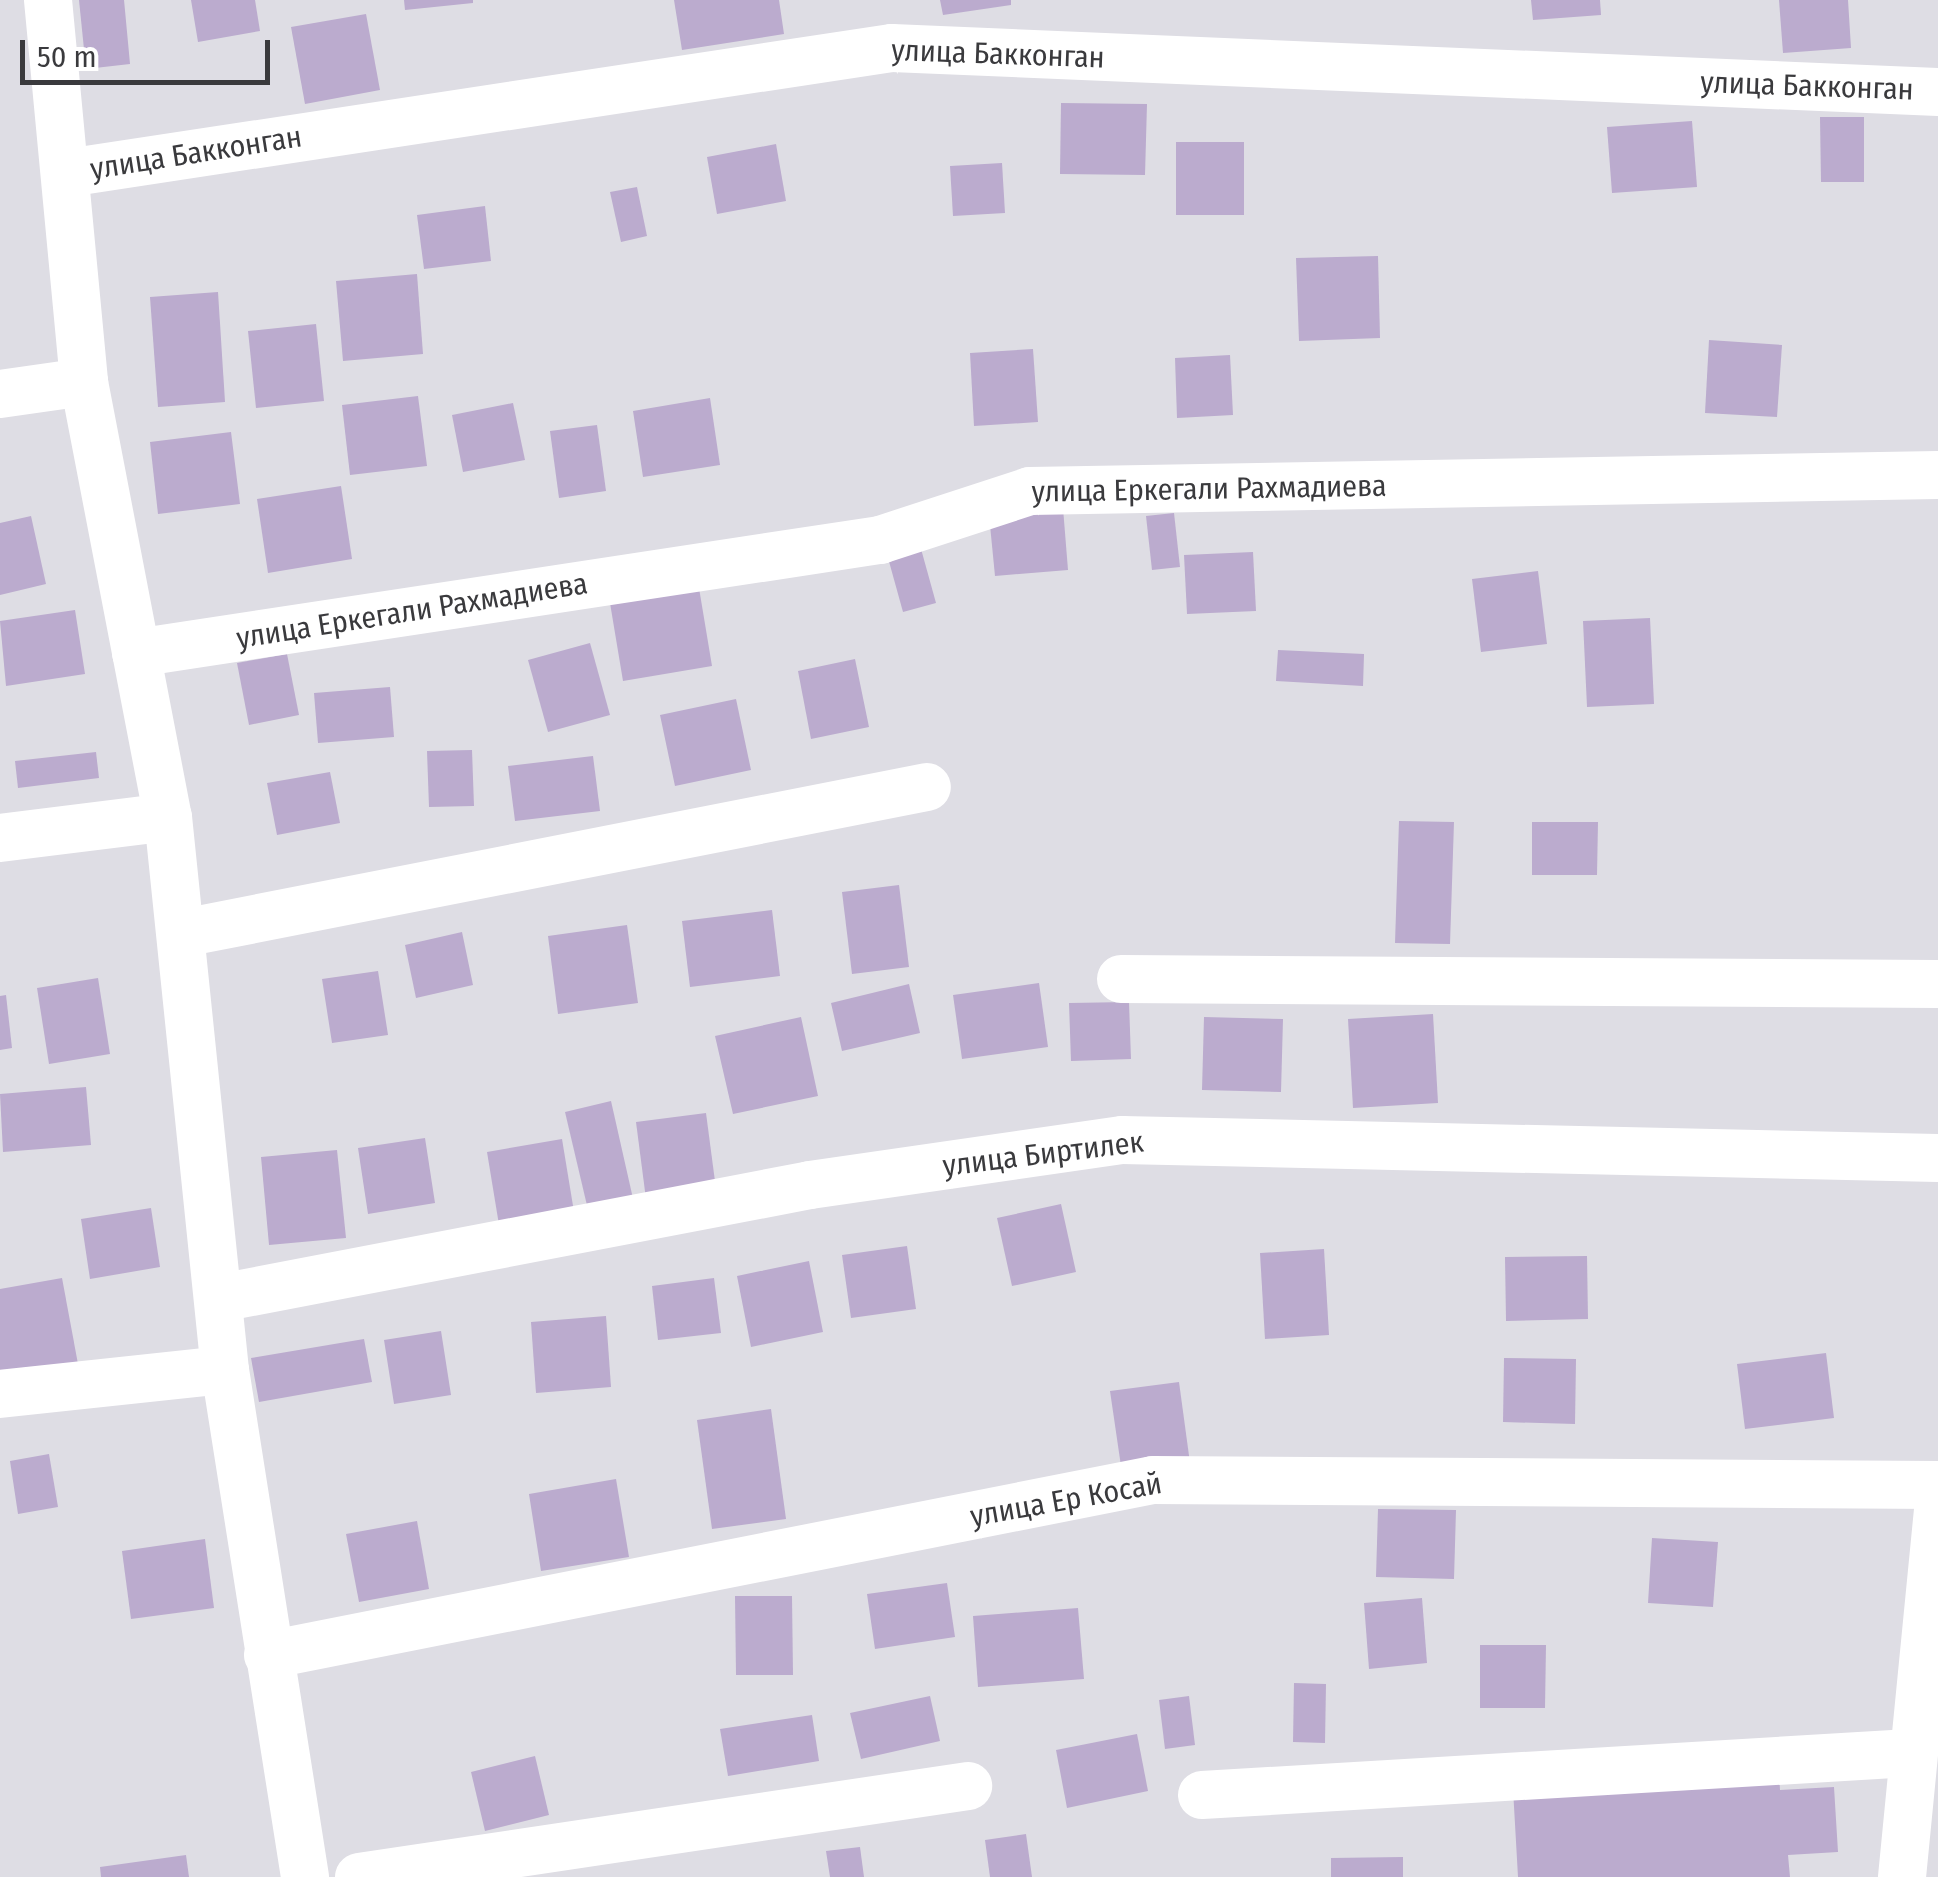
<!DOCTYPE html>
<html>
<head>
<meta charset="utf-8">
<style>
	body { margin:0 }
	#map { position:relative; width:1938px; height:1877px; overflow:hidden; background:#dedde4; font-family:"Fira Sans Condensed",sans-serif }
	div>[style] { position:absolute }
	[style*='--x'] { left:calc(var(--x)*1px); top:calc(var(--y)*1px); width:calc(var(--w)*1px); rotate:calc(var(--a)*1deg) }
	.building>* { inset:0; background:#bbabce }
	.minor>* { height:48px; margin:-24px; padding:0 24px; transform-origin:24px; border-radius:24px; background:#fff }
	span { translate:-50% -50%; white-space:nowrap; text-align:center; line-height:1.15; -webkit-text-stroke:8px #fff; paint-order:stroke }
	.street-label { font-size:30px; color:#3a3a3d }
	.scale { position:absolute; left:20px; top:40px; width:250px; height:45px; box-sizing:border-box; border:5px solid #3a3a3d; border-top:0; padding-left:12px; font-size:30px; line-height:35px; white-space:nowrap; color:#3a3a3d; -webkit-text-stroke:8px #fff; paint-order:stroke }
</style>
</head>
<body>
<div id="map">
	<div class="building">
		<i style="clip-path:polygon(79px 0,124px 0,130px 64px,86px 69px)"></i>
		<i style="clip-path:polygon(191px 0,255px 0,260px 31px,198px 42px)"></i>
		<i style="clip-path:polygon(404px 0,473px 0,473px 3px,405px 10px)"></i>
		<i style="clip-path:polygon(674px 0,779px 0,784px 34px,682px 50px)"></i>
		<i style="clip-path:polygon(940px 0,1011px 0,1011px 5px,943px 15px)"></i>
		<i style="clip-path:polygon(1531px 0,1600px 0,1601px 15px,1533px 20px)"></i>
		<i style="clip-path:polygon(1779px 0,1848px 0,1851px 48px,1783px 53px)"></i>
		<i style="clip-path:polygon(366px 14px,380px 90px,305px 104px,291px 27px)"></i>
		<i style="clip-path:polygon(1061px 103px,1147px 104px,1145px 175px,1060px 174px)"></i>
		<i style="clip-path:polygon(1820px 117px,1864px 117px,1864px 182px,1821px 182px)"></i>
		<i style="clip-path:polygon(1692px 121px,1697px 187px,1612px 193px,1607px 127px)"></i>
		<i style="clip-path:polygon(1176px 142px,1244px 142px,1244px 215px,1176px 215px)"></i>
		<i style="clip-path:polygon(776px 144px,786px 201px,717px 214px,707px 157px)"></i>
		<i style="clip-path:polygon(1002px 163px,1005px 213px,953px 216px,950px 166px)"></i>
		<i style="clip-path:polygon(637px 187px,647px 236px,621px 242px,610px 192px)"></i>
		<i style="clip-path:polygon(485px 206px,491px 261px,424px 269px,417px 215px)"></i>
		<i style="clip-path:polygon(1378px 256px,1380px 338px,1299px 341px,1296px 258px)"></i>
		<i style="clip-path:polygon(417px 274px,423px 354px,343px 361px,336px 281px)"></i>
		<i style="clip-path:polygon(218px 292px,225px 402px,158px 407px,150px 297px)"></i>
		<i style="clip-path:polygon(316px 324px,324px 401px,256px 408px,248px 331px)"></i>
		<i style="clip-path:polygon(1709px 340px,1782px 345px,1777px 417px,1705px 413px)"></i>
		<i style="clip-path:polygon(1033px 349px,1038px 422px,974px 426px,970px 353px)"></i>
		<i style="clip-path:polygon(1230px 355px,1233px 415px,1177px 418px,1175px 358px)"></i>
		<i style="clip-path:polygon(418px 396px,427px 466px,350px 475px,342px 405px)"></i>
		<i style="clip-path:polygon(710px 398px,720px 465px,643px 477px,633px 411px)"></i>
		<i style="clip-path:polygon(513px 403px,525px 460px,463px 472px,452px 415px)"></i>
		<i style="clip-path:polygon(597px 425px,606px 491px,559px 498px,550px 431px)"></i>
		<i style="clip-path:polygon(231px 432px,240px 504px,158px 514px,150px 442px)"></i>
		<i style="clip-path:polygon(341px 486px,352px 559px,268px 573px,257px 499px)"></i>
		<i style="clip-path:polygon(1063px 508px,1068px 570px,995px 576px,989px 515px)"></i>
		<i style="clip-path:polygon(1174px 513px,1180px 567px,1152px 570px,1146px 516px)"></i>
		<i style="clip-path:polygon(31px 516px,46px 584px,0 595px,0 523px)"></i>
		<i style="clip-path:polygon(918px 538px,936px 603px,903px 612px,885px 547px)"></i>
		<i style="clip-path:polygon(1253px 552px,1256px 611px,1187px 614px,1184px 555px)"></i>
		<i style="clip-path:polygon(1538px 571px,1547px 644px,1481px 652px,1472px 579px)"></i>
		<i style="clip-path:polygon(699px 588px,712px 666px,623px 681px,610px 603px)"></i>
		<i style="clip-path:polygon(75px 610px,85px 674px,6px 686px,0 621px)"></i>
		<i style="clip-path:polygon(1650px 618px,1654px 704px,1587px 707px,1583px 621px)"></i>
		<i style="clip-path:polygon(590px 643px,610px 715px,548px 732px,528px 660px)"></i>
		<i style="clip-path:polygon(1278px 650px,1364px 654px,1363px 686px,1276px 681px)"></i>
		<i style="clip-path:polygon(287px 654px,299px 715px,249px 725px,237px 663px)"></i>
		<i style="clip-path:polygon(855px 659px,869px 727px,811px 739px,798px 671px)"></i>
		<i style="clip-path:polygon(390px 687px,394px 737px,318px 743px,314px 693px)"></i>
		<i style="clip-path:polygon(736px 699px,751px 770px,675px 786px,660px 715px)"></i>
		<i style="clip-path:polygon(472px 750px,474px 806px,429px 807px,427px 751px)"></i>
		<i style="clip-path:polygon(96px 752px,99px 778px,18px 788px,15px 761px)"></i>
		<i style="clip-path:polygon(593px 756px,600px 811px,515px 821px,508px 766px)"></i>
		<i style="clip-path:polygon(330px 772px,340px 823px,277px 835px,267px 783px)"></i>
		<i style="clip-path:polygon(1399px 821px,1454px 822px,1450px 944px,1395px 943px)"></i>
		<i style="clip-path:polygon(1532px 822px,1598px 822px,1597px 875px,1532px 875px)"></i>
		<i style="clip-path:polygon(899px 885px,909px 967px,852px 974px,842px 892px)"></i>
		<i style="clip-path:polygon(772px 910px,780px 976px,690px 987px,682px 921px)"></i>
		<i style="clip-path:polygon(627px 925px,638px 1003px,558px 1014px,548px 936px)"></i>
		<i style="clip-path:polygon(462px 932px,473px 985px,416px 998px,405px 945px)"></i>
		<i style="clip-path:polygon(378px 971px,388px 1035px,332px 1043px,322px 979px)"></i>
		<i style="clip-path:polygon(98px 978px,110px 1054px,49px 1064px,37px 988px)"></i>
		<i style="clip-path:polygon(1039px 983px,1048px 1047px,962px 1059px,953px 995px)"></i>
		<i style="clip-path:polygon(909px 984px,920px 1033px,842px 1051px,831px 1003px)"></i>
		<i style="clip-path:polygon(6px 995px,12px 1048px,0 1050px,0 996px)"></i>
		<i style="clip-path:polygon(1129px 1002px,1131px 1059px,1071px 1061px,1069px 1003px)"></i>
		<i style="clip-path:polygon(1433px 1014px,1438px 1103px,1353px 1108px,1348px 1019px)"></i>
		<i style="clip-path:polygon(801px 1017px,818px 1096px,733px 1114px,715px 1036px)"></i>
		<i style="clip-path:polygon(1204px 1017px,1283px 1019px,1281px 1092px,1202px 1090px)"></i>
		<i style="clip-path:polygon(86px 1087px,91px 1145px,3px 1152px,0 1094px)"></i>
		<i style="clip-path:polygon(611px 1101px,634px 1203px,589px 1214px,565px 1112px)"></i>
		<i style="clip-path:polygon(706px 1113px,716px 1189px,646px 1199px,636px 1122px)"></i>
		<i style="clip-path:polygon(425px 1138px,435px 1203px,368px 1214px,358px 1148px)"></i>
		<i style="clip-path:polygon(562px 1139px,576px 1224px,501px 1237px,487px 1152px)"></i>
		<i style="clip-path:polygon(337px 1150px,346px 1238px,269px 1245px,261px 1157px)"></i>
		<i style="clip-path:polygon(1061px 1204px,1076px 1272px,1012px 1286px,997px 1218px)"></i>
		<i style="clip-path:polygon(151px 1208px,160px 1267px,90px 1279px,81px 1219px)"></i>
		<i style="clip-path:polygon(907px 1246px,916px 1309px,851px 1318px,842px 1255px)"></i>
		<i style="clip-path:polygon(1324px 1249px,1329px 1335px,1265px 1339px,1260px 1253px)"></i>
		<i style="clip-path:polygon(1587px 1256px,1588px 1319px,1506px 1321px,1505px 1257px)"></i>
		<i style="clip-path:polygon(809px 1261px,823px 1332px,751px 1347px,737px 1276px)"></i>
		<i style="clip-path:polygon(62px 1278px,78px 1364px,0 1379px,0 1289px)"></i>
		<i style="clip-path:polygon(714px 1278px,721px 1333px,658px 1340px,652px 1286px)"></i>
		<i style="clip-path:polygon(606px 1316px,611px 1387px,536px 1393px,531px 1322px)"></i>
		<i style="clip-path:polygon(441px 1331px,451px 1395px,394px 1404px,384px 1340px)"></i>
		<i style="clip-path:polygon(364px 1339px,372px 1382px,259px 1402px,251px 1358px)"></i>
		<i style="clip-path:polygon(1826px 1353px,1834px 1418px,1745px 1429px,1737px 1364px)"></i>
		<i style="clip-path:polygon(1504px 1358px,1576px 1359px,1575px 1424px,1503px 1422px)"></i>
		<i style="clip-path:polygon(1179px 1382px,1190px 1463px,1122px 1473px,1110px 1391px)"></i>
		<i style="clip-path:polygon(771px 1409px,786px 1519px,712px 1529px,697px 1420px)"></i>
		<i style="clip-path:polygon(49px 1454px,58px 1507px,18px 1514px,10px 1461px)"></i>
		<i style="clip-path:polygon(616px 1479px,629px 1557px,541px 1571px,529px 1494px)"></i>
		<i style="clip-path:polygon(1378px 1509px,1456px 1510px,1454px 1579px,1376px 1577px)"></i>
		<i style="clip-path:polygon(417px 1521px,429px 1589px,359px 1602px,346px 1534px)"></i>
		<i style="clip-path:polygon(1652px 1538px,1718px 1542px,1713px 1607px,1648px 1603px)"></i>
		<i style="clip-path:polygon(205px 1539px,214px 1608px,131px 1619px,122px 1551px)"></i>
		<i style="clip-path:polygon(947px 1583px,955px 1637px,875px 1649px,867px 1594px)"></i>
		<i style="clip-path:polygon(735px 1596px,792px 1596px,793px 1675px,736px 1675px)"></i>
		<i style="clip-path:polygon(1422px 1598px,1427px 1663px,1369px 1669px,1364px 1603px)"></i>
		<i style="clip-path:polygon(1078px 1608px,1084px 1679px,978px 1687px,973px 1616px)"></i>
		<i style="clip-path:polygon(1480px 1645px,1546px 1645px,1545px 1708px,1480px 1708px)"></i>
		<i style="clip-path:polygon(1294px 1683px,1326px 1684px,1325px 1743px,1293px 1742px)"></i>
		<i style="clip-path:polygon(930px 1696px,940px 1741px,861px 1759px,850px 1713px)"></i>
		<i style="clip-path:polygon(1189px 1696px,1195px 1745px,1165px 1749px,1159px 1700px)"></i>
		<i style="clip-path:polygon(812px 1715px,819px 1761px,728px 1776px,720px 1729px)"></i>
		<i style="clip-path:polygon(1137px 1734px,1148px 1791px,1067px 1808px,1056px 1750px)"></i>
		<i style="clip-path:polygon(535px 1756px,549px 1815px,485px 1831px,471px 1772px)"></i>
		<i style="clip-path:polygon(1779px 1773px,1780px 1790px,1834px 1787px,1838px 1852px,1788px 1855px,1790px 1877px,1518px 1877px,1513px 1789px)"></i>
		<i style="clip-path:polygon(1026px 1834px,1032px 1877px,990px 1877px,985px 1840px)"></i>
		<i style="clip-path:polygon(860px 1847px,864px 1877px,830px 1877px,826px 1851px)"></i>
		<i style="clip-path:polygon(186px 1855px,189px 1877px,101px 1877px,100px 1867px)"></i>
		<i style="clip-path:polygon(1403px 1857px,1403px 1877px,1331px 1877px,1331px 1858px)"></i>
	</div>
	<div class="minor">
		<i style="--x:48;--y:0;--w:384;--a:84.6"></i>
		<i style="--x:84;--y:382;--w:443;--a:79.1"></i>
		<i style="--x:168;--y:817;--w:556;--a:84.12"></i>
		<i style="--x:225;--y:1370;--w:513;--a:81.03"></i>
		<i style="--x:67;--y:173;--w:834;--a:-8.62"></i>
		<i style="--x:892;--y:48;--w:1047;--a:2.41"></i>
		<i style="--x:0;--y:394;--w:85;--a:-8.1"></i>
		<i style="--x:136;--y:653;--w:753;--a:-8.64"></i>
		<i style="--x:880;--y:540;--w:158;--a:-18.1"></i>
		<i style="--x:1030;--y:491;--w:908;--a:-1.01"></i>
		<i style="--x:0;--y:838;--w:169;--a:-7.1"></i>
		<i style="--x:183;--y:933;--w:758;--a:-11.1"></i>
		<i style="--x:1121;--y:979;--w:817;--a:0.35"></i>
		<i style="--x:220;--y:1298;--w:601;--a:-10.84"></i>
		<i style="--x:810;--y:1185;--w:315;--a:-8.2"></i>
		<i style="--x:1122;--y:1140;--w:816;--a:1.26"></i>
		<i style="--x:0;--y:1394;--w:226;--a:-6.1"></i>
		<i style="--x:268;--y:1655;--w:902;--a:-11.19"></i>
		<i style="--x:1153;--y:1480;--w:785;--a:0.36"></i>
		<i style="--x:1202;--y:1795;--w:709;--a:-3.39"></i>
		<i style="--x:359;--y:1877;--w:616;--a:-8.5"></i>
		<i style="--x:1902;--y:1877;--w:370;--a:-84.4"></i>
	</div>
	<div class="street-label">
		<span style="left:998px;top:54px;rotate:2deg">улица Бакконган</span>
		<span style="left:1807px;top:86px;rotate:2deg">улица Бакконган</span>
		<span style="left:196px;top:153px;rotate:-9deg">улица Бакконган</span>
		<span style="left:1209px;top:489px;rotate:-1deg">улица Еркегали Рахмадиева</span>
		<span style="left:412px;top:611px;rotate:-9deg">улица Еркегали Рахмадиева</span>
		<span style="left:1043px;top:1154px;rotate:-7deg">улица Биртилек</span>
		<span style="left:1066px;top:1500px;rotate:-10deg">улица Ер Косай</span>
	</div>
	<div class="scale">50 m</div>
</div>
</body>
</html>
